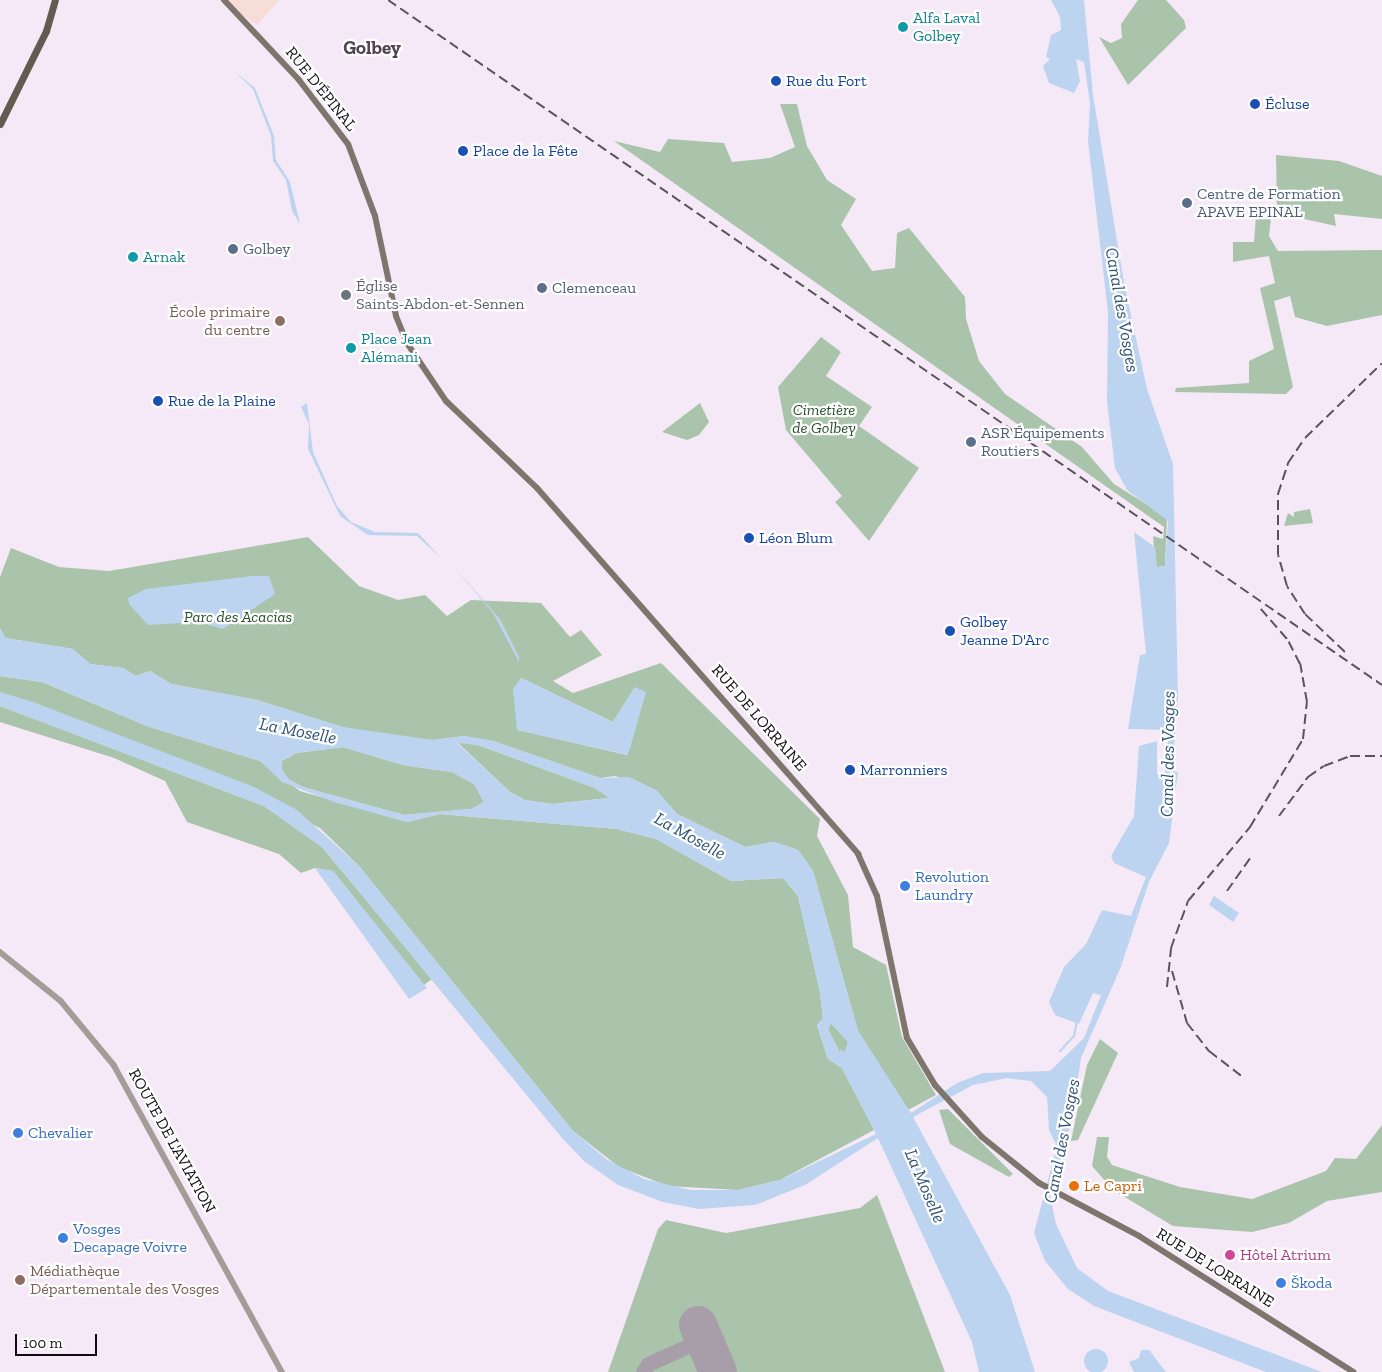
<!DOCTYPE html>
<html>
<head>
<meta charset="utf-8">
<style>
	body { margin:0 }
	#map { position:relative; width:1382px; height:1372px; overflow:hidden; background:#f6e9f7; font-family:"Zilla Slab",serif }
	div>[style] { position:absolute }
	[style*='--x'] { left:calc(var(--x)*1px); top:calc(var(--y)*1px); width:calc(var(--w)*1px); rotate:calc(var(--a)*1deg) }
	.commercial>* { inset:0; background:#f7ddd7 }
	.green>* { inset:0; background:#aac4ab }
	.water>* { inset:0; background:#bcd4ef }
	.round { border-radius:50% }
	.stream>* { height:2px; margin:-1px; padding:0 1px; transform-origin:1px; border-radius:1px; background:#bcd4ef }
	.taxiway>* { height:15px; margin:-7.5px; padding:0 7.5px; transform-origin:7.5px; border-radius:7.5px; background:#a89ea9 }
	.runway>* { height:38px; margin:-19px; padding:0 19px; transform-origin:19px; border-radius:19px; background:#a89ea9 }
	.tertiary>* { height:5.5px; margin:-2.75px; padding:0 2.75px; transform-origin:2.75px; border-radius:2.75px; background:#a29d97 }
	.secondary>* { height:6px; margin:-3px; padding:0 3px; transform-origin:3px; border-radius:3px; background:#7e766d }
	.primary>* { height:7px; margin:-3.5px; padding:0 3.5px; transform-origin:3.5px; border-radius:3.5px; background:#645b50 }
	.rail>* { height:2px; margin-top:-1px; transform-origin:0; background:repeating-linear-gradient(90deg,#5b535b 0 10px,transparent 0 15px) }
	.dots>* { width:14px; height:14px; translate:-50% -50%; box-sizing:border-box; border:2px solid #fff; border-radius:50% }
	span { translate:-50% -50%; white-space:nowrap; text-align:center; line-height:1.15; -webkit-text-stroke:4.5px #fff; paint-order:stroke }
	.culture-label { font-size:16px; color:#0d838f }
	.left { translate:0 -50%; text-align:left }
	.transit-label { font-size:16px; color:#164399 }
	.street-label { font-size:16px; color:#100b10 }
	.service-label { font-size:16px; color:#4e5e75 }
	.worship-label { font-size:16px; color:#5b616d }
	.education-label { font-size:16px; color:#785e54 }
	.right { translate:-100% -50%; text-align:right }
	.park-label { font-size:16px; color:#274e2a; font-style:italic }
	.shop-label { font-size:16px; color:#366cbe }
	.food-label { font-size:16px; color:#c56008 }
	.hotel-label { font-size:16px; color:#b23c85 }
	.water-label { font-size:18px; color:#305379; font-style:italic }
	.quarter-label { font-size:19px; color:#4f4450; font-weight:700 }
	.scale { position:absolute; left:15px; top:1334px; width:82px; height:22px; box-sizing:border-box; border:2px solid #100b10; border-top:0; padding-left:6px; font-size:15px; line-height:18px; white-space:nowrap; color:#100b10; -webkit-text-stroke:4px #fff; paint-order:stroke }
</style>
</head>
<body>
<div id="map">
	<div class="commercial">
		<i style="clip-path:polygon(220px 0,279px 0,257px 25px)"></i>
	</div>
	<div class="green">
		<i style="clip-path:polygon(1138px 0,1166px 0,1184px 20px,1186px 28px,1128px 85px,1099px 37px,1111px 43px,1122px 38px,1121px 24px)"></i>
		<i style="clip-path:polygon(780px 104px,797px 104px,807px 146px,827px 180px,856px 199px,841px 225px,872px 271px,895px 268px,897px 233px,909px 228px,965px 297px,966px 319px,979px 361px,1005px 394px,1082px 447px,1114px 484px,1167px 517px,1165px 566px,1157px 567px,1155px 562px,1153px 536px,1163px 539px,1164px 527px,614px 141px,660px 152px,668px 139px,724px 143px,732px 162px,770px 158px,795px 147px)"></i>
		<i style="clip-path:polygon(1276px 155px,1339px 161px,1382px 176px,1382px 219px,1334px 214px,1336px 226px,1277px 213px)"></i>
		<i style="clip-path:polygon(1256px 216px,1271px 218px,1269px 236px,1278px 251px,1382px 250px,1382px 315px,1327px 326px,1295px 317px,1290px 296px,1274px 301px,1293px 387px,1286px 394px,1175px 392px,1176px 388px,1249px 383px,1249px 361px,1274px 349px,1260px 288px,1275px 283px,1269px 256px,1233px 262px,1233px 242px,1254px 242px)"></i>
		<i style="clip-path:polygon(821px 337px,841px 352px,826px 376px,872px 407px,859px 426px,919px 468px,869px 541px,835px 502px,842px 496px,786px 430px,778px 387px)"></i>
		<i style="clip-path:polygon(700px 403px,709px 422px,699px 435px,687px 440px,662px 432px)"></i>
		<i style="clip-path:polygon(1310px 509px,1313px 523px,1284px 526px,1288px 513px,1294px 517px,1294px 512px)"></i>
		<i style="clip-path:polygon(evenodd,308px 537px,359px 586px,398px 600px,425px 595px,447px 616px,471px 600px,541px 603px,570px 637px,581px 630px,602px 655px,553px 681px,573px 693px,661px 663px,820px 819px,817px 836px,848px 895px,853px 947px,886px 965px,902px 1037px,936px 1095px,908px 1110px,858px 1031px,813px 871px,798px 850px,774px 842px,745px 847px,677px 814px,656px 790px,615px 776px,600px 778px,493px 741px,464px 736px,433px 740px,394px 737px,342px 727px,257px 700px,171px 684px,150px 671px,136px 676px,123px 668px,90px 664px,73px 649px,5px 638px,0 628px,0 577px,11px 548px,59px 567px,109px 571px,308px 537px,521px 678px,613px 722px,635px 687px,627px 755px,518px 730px,521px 678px)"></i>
		<i style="clip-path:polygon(0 676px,42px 682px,147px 726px,260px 761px,300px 791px,407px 822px,440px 814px,617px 829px,656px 839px,731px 881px,783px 878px,798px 896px,820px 992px,823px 1019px,817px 1025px,828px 1059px,842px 1068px,874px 1130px,780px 1180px,738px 1190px,668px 1186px,619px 1167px,573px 1131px,359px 866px,320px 828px,130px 740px,0 692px)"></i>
		<i style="clip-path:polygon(0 706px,264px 806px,322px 847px,432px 979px,424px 985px,333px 871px,315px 868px,301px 873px,279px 854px,187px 822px,165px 781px,114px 758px,0 722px)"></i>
		<i style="clip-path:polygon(457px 742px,478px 745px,595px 788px,609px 798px,552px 804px,525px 800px,510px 792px)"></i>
		<i style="clip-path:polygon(343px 747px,403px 765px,452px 772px,474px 784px,484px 802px,471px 809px,404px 815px,303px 787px,288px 779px,282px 769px,282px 761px,296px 753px)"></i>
		<i style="clip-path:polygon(831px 1023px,848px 1042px,845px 1052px,840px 1053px,828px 1029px)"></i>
		<i style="clip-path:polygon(1100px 1039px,1118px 1053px,1078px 1140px,1071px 1141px,1087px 1065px)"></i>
		<i style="clip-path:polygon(948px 1109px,1013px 1174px,1009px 1177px,950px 1144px,939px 1110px)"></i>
		<i style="clip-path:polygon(1382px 1125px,1382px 1192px,1327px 1201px,1289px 1223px,1252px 1232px,1173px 1226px,1113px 1190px,1092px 1166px,1097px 1137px,1109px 1137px,1107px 1157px,1112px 1165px,1180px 1187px,1252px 1199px,1326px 1171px,1335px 1158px,1356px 1159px)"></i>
		<i style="clip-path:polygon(877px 1195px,945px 1372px,608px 1372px,658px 1229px,666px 1220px,726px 1233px,860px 1208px)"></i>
	</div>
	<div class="water">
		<i style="clip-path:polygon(evenodd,1051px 0,1084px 0,1093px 95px,1124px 283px,1147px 389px,1173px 464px,1178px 697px,1172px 771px,1178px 772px,1169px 843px,1149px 882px,1120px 969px,1081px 1058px,1072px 1119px,1050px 1195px,1056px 1224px,1077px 1268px,1108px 1291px,1322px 1372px,1266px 1372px,1094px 1306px,1068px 1289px,1045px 1261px,1034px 1233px,1057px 1146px,1049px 1130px,1047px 1097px,1031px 1081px,1007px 1078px,973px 1085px,913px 1117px,1010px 1295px,1035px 1372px,979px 1372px,972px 1342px,878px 1138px,805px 1185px,755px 1205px,699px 1209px,663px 1202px,618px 1185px,584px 1161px,562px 1138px,322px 847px,264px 806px,0 706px,0 692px,33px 702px,252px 786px,297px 810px,359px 866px,573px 1131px,606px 1159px,644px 1179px,691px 1190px,738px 1190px,780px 1180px,876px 1134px,842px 1068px,828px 1059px,817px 1025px,823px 1018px,820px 992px,798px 896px,783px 878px,731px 881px,656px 839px,617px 829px,440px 814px,407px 822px,334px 802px,282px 782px,260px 761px,147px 726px,42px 682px,0 676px,0 628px,5px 638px,73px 649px,90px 664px,123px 668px,136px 676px,150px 671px,171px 684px,257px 700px,342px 727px,433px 740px,464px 736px,493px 741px,600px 778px,629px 777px,656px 790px,677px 814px,745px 847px,774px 842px,798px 850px,813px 871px,858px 1031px,911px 1113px,957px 1083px,983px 1073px,1050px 1071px,1084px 1038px,1101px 995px,1093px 993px,1079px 1024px,1055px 1015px,1049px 1002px,1064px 967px,1086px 944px,1102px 910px,1131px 916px,1146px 877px,1114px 863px,1111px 856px,1134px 816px,1139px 746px,1157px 741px,1157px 774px,1165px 776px,1169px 730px,1128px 729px,1140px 655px,1146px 654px,1134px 532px,1155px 547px,1157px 567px,1165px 566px,1168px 521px,1127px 490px,1115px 468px,1107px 402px,1108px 312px,1088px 141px,1090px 104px,1084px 62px,1076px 59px,1080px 81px,1074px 93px,1049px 83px,1043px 66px,1050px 59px,1046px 57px,1051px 35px,1061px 30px,1060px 17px,1051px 0,457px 743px,478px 745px,595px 788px,609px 798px,552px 804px,525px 800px,510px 792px,457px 743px,1051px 0,343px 747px,403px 765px,452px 772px,474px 784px,484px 802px,471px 809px,404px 815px,303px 787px,288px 779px,282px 769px,282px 761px,296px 753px,343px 747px,1051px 0,831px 1023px,848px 1042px,845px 1052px,840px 1049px,840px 1053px,828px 1029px,831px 1023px)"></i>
		<i style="clip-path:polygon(234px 71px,255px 88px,274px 136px,276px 160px,290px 182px,300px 224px,292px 211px,286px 180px,273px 161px,271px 136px,253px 89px)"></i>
		<i style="clip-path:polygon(307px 403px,313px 452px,337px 506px,351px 522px,375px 532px,418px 533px,442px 559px,417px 536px,368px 535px,340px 516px,308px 449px,309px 424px,301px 407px)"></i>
		<i style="clip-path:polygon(449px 561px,500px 619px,519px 657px,519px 662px,493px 613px)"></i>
		<i style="clip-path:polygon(252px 576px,269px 576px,275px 594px,223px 629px,199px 622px,148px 625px,129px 604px,128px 598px,146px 589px)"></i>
		<i style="clip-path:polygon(521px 678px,613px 722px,635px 687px,646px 692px,628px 755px,517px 730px,513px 689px)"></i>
		<i style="clip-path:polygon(315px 868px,333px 871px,427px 988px,409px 999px)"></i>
		<i style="clip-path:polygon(1214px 896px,1239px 913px,1233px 922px,1209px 905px)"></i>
		<i class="round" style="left:1084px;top:1349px;width:24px;height:24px"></i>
		<i style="clip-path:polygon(1141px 1350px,1149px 1350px,1166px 1372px,1134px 1372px,1129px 1362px,1139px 1358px)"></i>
	</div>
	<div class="stream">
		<i style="--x:1060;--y:1051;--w:21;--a:-47"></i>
		<i style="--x:1074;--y:1036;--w:15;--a:-79"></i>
	</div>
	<div class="taxiway">
		<i style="--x:643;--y:1372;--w:9;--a:-58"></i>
		<i style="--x:648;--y:1364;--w:44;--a:-24.2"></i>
		<i style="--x:688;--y:1346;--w:21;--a:11"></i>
	</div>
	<div class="runway">
		<i style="--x:698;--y:1325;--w:51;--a:66.9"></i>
	</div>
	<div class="tertiary">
		<i style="--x:0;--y:952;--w:78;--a:38.8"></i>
		<i style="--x:61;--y:1001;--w:83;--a:50.4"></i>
		<i style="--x:114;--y:1065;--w:350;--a:61.3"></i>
	</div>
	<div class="secondary">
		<i style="--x:224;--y:0;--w:110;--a:46.8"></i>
		<i style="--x:299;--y:80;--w:81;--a:52.6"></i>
		<i style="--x:348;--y:144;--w:77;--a:69.4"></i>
		<i style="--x:375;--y:216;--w:102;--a:78.1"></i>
		<i style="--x:396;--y:316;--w:29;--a:68"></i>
		<i style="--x:407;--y:343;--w:70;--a:56.1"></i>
		<i style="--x:446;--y:401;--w:126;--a:43.7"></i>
		<i style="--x:537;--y:488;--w:487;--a:48.7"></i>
		<i style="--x:858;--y:854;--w:46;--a:65.7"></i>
		<i style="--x:877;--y:896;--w:145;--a:78.1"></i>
		<i style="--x:907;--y:1038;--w:55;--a:59.2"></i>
		<i style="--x:935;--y:1085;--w:70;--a:47.9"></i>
		<i style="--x:982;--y:1137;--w:73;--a:38.9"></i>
		<i style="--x:1039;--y:1183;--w:113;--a:27.9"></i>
		<i style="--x:1139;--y:1236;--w:254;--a:32.4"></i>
	</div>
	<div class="primary">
		<i style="--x:0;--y:124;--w:104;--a:-63.7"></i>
		<i style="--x:46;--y:31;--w:32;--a:-74"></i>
	</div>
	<div class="rail">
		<i style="--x:388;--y:0;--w:1207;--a:34.57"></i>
		<i style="--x:1345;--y:652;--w:55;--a:-136.5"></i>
		<i style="--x:1305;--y:614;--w:33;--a:-123"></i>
		<i style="--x:1287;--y:586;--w:32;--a:-106"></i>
		<i style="--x:1278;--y:555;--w:61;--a:-90"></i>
		<i style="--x:1278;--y:494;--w:33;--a:-72"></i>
		<i style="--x:1288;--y:463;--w:30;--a:-56"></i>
		<i style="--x:1305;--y:438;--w:107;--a:-44.2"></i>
		<i style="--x:1279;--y:816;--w:49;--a:-53.4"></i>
		<i style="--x:1308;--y:777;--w:19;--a:-35"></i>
		<i style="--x:1324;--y:766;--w:28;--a:-21"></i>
		<i style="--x:1350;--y:756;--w:32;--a:0"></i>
		<i style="--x:1227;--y:891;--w:42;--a:-54.8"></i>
		<i style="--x:1172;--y:971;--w:54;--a:73.9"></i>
		<i style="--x:1187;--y:1023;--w:36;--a:52"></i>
		<i style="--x:1209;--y:1051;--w:44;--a:37.6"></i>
		<i style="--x:1167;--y:987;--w:39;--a:-84"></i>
		<i style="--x:1171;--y:948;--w:50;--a:-70.1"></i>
		<i style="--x:1188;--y:901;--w:97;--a:-50"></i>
		<i style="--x:1250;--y:827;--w:103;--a:-58.9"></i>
		<i style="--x:1303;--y:739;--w:37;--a:-84"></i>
		<i style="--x:1307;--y:702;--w:39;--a:-100"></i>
		<i style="--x:1300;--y:664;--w:28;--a:-117"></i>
		<i style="--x:1287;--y:639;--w:40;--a:-131"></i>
	</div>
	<div class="dots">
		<i style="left:903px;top:27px;background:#0f9aa8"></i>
		<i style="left:776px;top:81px;background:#1a4fb4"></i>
		<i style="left:1255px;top:104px;background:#1a4fb4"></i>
		<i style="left:463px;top:151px;background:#1a4fb4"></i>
		<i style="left:1187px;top:203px;background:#5c6f8a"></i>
		<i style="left:233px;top:249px;background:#5c6f8a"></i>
		<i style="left:133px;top:257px;background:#0f9aa8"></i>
		<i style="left:542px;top:288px;background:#5c6f8a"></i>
		<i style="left:346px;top:295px;background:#6b7280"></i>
		<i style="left:280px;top:321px;background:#8d6e63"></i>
		<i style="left:351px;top:348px;background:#0f9aa8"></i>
		<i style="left:158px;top:401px;background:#1a4fb4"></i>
		<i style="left:971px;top:442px;background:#5c6f8a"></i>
		<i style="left:749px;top:538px;background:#1a4fb4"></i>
		<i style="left:950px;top:631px;background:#1a4fb4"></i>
		<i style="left:850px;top:770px;background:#1a4fb4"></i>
		<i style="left:905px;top:886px;background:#3f7fe0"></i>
		<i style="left:18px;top:1133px;background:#3f7fe0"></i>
		<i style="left:1074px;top:1186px;background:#e8710a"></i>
		<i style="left:63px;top:1238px;background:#3f7fe0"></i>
		<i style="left:1230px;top:1255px;background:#d1479c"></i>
		<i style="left:20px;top:1280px;background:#8d6e63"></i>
		<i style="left:1281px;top:1283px;background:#3f7fe0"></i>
	</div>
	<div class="culture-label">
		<span class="left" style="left:913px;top:27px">Alfa Laval<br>Golbey</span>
		<span class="left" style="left:143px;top:257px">Arnak</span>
		<span class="left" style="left:361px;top:348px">Place Jean<br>Alémani</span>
	</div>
	<div class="transit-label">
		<span class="left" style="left:786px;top:81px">Rue du Fort</span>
		<span class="left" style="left:1265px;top:104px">Écluse</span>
		<span class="left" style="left:473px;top:151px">Place de la Fête</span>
		<span class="left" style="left:168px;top:401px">Rue de la Plaine</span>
		<span class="left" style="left:759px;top:538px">Léon Blum</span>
		<span class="left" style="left:960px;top:631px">Golbey<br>Jeanne D'Arc</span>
		<span class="left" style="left:860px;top:770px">Marronniers</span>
	</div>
	<div class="street-label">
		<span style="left:321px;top:89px;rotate:51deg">RUE D'ÉPINAL</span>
		<span style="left:759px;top:718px;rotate:49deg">RUE DE LORRAINE</span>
		<span style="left:172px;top:1141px;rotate:61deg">ROUTE DE L'AVIATION</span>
		<span style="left:1215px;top:1268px;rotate:32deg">RUE DE LORRAINE</span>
	</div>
	<div class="service-label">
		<span class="left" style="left:1197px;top:203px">Centre de Formation<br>APAVE EPINAL</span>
		<span class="left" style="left:243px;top:249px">Golbey</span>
		<span class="left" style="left:552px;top:288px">Clemenceau</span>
		<span class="left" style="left:981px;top:442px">ASR Équipements<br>Routiers</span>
	</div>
	<div class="worship-label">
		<span class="left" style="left:356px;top:295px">Église<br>Saints-Abdon-et-Sennen</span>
	</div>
	<div class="education-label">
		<span class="right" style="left:270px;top:321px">École primaire<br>du centre</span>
		<span class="left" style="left:30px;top:1280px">Médiathèque<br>Départementale des Vosges</span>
	</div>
	<div class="park-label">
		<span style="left:824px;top:419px">Cimetière<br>de Golbey</span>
		<span style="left:238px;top:617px">Parc des Acacias</span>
	</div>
	<div class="shop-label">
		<span class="left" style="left:915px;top:886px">Revolution<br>Laundry</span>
		<span class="left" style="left:28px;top:1133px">Chevalier</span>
		<span class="left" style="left:73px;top:1238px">Vosges<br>Decapage Voivre</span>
		<span class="left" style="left:1291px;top:1283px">Škoda</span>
	</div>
	<div class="food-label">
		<span class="left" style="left:1084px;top:1186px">Le Capri</span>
	</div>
	<div class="hotel-label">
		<span class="left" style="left:1240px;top:1255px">Hôtel Atrium</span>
	</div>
	<div class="water-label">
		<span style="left:1122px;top:310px;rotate:80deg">Canal des Vosges</span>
		<span style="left:298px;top:731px;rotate:11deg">La Moselle</span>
		<span style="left:1168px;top:754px;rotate:-89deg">Canal des Vosges</span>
		<span style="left:690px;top:836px;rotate:29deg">La Moselle</span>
		<span style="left:1062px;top:1141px;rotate:-79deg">Canal des Vosges</span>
		<span style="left:925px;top:1186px;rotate:67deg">La Moselle</span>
	</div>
	<div class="quarter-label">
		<span style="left:372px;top:48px">Golbey</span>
	</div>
	<div class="scale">100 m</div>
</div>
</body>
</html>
